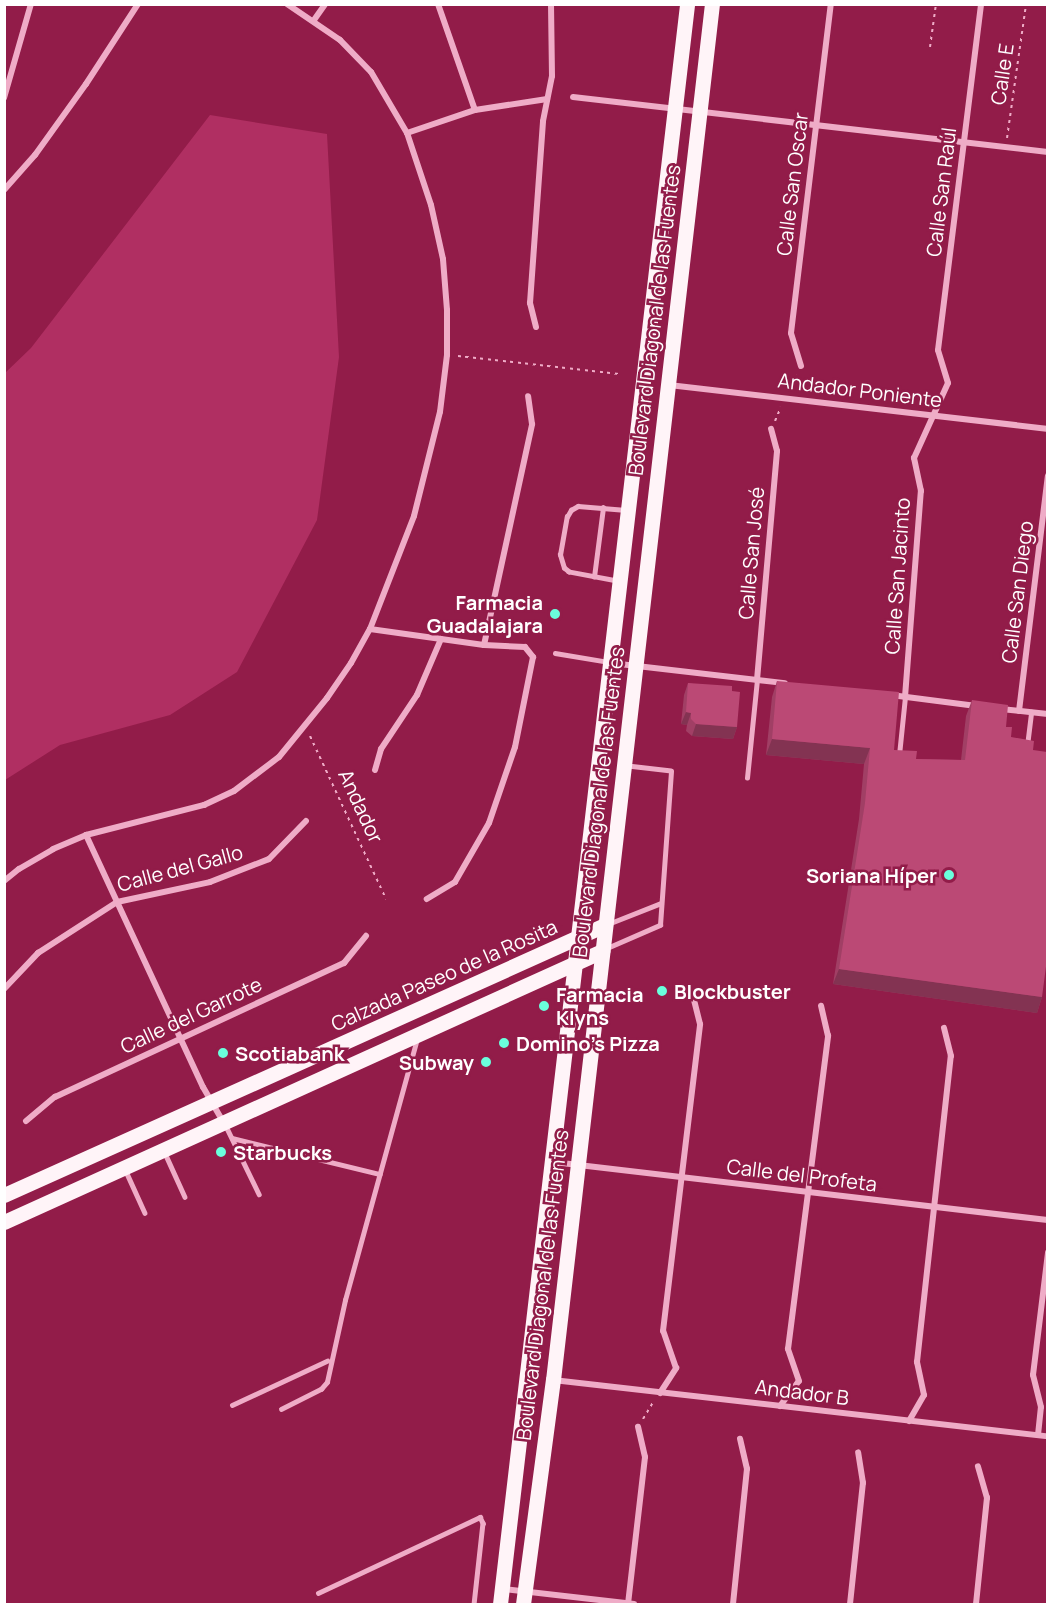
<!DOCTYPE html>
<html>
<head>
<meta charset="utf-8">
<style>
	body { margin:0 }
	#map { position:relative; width:1052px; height:1609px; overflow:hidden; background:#921c49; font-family:Manrope,sans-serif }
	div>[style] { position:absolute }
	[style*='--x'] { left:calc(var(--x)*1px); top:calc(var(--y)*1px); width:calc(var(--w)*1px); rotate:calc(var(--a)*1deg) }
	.green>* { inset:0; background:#b02f62 }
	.path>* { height:2px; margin-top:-1px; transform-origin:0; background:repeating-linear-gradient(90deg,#efacc7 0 3px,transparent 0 7.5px) }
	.lane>* { height:4.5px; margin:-2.25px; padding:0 2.25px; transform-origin:2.25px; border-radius:2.25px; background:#efacc7 }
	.street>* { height:6px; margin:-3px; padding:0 3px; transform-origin:3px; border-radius:3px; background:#efacc7 }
	.primary>* { height:15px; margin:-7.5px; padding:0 7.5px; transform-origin:7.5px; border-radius:7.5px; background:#fff4f8 }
	.wall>* { inset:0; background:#a13f65 }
	.shaded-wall>* { inset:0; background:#833352 }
	.building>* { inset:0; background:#bb4975 }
	.dots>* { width:16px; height:16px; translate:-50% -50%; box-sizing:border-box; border:3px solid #921c49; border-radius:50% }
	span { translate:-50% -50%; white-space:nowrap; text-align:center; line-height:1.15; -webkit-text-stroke:5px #921c49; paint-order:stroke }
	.street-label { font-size:20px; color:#fff }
	.poi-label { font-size:20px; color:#fff; font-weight:700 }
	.right { translate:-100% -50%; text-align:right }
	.left { translate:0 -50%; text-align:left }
	.frame { position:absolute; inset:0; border:6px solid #fff; pointer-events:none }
</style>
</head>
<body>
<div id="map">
	<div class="green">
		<i style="clip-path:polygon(210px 115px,327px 134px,339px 357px,317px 520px,237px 672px,170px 715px,60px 745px,5px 780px,5px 373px,31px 348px)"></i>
	</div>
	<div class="path">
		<i style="--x:930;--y:47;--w:43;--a:-82.1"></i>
		<i style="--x:1007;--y:138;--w:135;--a:-81.9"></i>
		<i style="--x:458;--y:356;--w:162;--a:6.4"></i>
		<i style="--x:789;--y:388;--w:15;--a:-62"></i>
		<i style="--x:775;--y:421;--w:15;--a:-67"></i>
		<i style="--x:310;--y:736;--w:180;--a:65"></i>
		<i style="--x:643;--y:1419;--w:21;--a:-59"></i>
	</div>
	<div class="lane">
		<i style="--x:594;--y:577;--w:70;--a:-82.6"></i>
		<i style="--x:617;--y:581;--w:49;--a:-169.4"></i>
		<i style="--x:569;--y:572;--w:6;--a:-141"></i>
		<i style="--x:564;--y:568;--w:14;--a:-107"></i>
		<i style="--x:560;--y:555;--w:39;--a:-80"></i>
		<i style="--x:567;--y:517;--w:8;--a:-60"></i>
		<i style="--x:571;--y:510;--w:8;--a:-30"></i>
		<i style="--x:578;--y:506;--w:48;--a:4.8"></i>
		<i style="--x:555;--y:653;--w:55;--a:9.5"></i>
		<i style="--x:1027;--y:746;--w:34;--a:-83"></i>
		<i style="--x:899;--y:755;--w:58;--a:-84.1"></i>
		<i style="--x:747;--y:778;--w:99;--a:-84.2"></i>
		<i style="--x:608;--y:924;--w:57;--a:-21.6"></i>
		<i style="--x:607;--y:948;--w:58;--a:-23.5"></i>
		<i style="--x:660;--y:925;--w:154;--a:-85.9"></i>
		<i style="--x:671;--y:771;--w:43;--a:-173.4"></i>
		<i style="--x:225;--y:1124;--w:78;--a:64.1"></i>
		<i style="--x:232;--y:1138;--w:152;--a:13.7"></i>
		<i style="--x:165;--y:1153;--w:48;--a:65.6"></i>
		<i style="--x:125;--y:1169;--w:48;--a:65.6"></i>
		<i style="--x:232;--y:1405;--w:105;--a:-24.9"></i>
		<i style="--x:281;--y:1409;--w:45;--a:-26.6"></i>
		<i style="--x:321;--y:1389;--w:9;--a:-49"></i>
		<i style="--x:327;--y:1382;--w:84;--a:-77.6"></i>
		<i style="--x:345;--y:1300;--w:271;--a:-74.6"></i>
		<i style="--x:318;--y:1593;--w:179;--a:-25.1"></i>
		<i style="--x:480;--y:1517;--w:7;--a:63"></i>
		<i style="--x:483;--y:1523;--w:81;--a:96.3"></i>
	</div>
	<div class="street">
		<i style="--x:438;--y:4;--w:112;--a:70.8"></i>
		<i style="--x:314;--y:20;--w:19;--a:-55"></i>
		<i style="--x:573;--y:97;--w:478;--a:6.6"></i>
		<i style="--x:4;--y:98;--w:98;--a:-74"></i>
		<i style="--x:407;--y:133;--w:72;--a:-18.7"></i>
		<i style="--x:475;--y:110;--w:73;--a:-8.7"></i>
		<i style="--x:4;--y:190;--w:47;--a:-48.5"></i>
		<i style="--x:35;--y:155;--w:87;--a:-54.3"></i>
		<i style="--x:86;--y:84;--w:95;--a:-57"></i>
		<i style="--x:536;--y:327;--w:25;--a:-104"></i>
		<i style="--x:530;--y:303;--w:182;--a:-85.9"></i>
		<i style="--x:543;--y:121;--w:46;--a:-78.7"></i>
		<i style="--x:552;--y:76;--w:72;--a:-90.8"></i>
		<i style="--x:801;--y:366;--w:34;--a:-107"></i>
		<i style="--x:791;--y:333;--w:331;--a:-83.1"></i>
		<i style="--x:669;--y:385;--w:382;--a:6.6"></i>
		<i style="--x:370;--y:629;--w:115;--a:8"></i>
		<i style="--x:484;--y:645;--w:41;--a:2.8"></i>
		<i style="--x:525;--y:647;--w:13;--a:51"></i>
		<i style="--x:533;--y:657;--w:92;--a:101.3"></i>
		<i style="--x:515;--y:747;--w:80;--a:108.9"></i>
		<i style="--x:489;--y:823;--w:68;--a:120"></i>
		<i style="--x:455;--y:882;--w:33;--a:149"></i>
		<i style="--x:484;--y:645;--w:226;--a:-77.7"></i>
		<i style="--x:532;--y:424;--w:28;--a:-98"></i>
		<i style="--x:611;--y:663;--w:175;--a:6.6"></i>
		<i style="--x:757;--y:680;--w:230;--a:-85"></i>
		<i style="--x:777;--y:451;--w:23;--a:-105"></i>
		<i style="--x:891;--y:695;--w:86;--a:7.4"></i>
		<i style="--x:905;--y:697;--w:207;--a:-85.6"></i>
		<i style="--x:921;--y:491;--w:34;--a:-102"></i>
		<i style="--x:914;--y:458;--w:82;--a:-65.6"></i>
		<i style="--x:948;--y:383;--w:34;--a:-107"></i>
		<i style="--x:938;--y:350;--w:349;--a:-82.9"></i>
		<i style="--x:1001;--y:709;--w:47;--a:6.1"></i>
		<i style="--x:1019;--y:711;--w:237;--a:-83"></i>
		<i style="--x:375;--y:770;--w:22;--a:-74"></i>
		<i style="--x:381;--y:749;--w:65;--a:-56.3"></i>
		<i style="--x:417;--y:695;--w:61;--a:-66.8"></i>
		<i style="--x:86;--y:835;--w:278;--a:65.1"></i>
		<i style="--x:203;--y:1087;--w:39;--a:60"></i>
		<i style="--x:4;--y:881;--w:19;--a:-39"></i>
		<i style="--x:19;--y:869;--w:39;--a:-30"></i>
		<i style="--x:53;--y:849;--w:36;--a:-23"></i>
		<i style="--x:86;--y:835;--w:122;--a:-14.3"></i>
		<i style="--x:204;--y:805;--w:33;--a:-25"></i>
		<i style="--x:234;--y:791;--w:56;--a:-37.1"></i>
		<i style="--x:279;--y:757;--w:76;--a:-50.9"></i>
		<i style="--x:327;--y:698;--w:42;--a:-55.6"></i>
		<i style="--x:351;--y:663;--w:39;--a:-61"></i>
		<i style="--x:370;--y:629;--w:121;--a:-68.7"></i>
		<i style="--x:414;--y:516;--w:107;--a:-76"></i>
		<i style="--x:440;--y:412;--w:57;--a:-83"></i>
		<i style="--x:447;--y:355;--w:45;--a:-90"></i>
		<i style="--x:447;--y:310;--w:51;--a:-94.5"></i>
		<i style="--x:443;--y:259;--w:55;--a:-102.5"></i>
		<i style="--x:431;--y:205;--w:76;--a:-108.4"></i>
		<i style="--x:407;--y:133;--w:71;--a:-120.5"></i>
		<i style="--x:371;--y:72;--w:45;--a:-134.1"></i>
		<i style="--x:340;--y:40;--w:64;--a:-145.8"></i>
		<i style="--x:4;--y:989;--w:50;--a:-46.6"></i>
		<i style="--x:38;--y:953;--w:94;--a:-32.8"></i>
		<i style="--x:117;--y:902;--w:95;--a:-12.1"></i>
		<i style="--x:210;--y:882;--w:63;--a:-21.3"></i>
		<i style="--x:269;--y:859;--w:53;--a:-45.8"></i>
		<i style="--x:26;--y:1121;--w:38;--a:-40"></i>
		<i style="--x:55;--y:1097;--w:319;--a:-24.9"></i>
		<i style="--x:344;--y:963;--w:35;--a:-51"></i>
		<i style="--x:553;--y:1162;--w:498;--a:6.7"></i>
		<i style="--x:553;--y:1380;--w:498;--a:6.5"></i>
		<i style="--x:660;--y:1393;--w:30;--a:-57"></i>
		<i style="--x:676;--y:1368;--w:39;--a:-109"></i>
		<i style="--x:663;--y:1331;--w:309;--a:-83.1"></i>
		<i style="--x:700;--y:1024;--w:32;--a:-104"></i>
		<i style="--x:780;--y:1406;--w:31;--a:-53"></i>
		<i style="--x:799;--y:1381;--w:34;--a:-109"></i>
		<i style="--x:788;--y:1349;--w:316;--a:-82.7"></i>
		<i style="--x:828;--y:1036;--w:31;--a:-103"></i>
		<i style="--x:909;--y:1421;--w:30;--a:-60"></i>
		<i style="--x:924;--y:1395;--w:34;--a:-102"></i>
		<i style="--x:917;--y:1362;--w:308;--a:-83.7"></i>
		<i style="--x:951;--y:1056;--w:29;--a:-104"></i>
		<i style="--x:1038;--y:1435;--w:28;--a:-84"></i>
		<i style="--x:1041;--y:1407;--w:33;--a:-104"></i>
		<i style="--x:1033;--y:1375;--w:124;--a:-83"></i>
		<i style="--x:503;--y:1589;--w:132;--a:6.5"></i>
		<i style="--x:628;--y:1604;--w:148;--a:-83.4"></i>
		<i style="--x:645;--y:1457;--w:31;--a:-103"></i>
		<i style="--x:733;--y:1604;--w:136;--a:-84.1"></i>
		<i style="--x:747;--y:1469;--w:31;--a:-103"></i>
		<i style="--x:850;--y:1604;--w:122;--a:-83.9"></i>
		<i style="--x:863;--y:1483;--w:31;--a:-99"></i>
		<i style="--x:976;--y:1604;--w:107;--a:-84.1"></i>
		<i style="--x:987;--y:1498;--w:33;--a:-106"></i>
	</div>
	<div class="primary">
		<i style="--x:4;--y:1195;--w:659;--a:-24.19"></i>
		<i style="--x:4;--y:1222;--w:657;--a:-24.38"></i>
		<i style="--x:500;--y:1604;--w:1611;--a:-83.33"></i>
		<i style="--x:523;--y:1604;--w:226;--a:-82.4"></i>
		<i style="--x:553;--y:1380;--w:1385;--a:-83.41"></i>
	</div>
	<div class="wall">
		<i style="clip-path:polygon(777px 681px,894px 750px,916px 759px,961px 760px,966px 716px,972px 700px,1006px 727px,1011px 737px,1033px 750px,1042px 997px,1037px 1013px,833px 984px,859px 819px,864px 764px,766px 755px,772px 697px)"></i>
		<i style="clip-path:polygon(688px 683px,732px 691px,737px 727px,733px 739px,692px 736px,686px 731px,687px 725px,681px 724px,684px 695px)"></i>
	</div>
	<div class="shaded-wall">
		<i style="clip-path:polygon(686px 712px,691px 713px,687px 725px,681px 724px)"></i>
		<i style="clip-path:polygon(696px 724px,737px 727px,733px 739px,692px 736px)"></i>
		<i style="clip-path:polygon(772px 739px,870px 748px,864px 764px,766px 755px)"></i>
		<i style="clip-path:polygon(839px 969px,1042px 997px,1037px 1013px,833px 984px)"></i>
	</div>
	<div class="building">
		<i style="clip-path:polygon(777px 681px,899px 692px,894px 750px,917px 751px,916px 759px,965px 760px,972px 700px,1008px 705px,1006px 727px,1012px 727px,1011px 737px,1034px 741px,1033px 750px,1047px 752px,1047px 959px,1042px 997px,839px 969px,865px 803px,870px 748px,772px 739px)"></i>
		<i style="clip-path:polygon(688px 683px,732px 686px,732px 691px,740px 692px,737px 727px,696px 724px,691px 719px,691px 713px,686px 712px)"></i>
	</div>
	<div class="dots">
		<i style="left:555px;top:614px;background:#6affdc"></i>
		<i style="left:949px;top:875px;background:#6affdc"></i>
		<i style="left:662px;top:991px;background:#6affdc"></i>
		<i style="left:544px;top:1006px;background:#6affdc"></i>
		<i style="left:504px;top:1043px;background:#6affdc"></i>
		<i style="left:223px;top:1053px;background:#6affdc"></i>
		<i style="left:486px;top:1062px;background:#6affdc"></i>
		<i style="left:221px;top:1152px;background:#6affdc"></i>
	</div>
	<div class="street-label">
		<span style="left:1002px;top:74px;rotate:-82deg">Calle E</span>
		<span style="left:792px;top:184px;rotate:-83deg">Calle San Oscar</span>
		<span style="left:941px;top:192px;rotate:-83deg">Calle San Raúl</span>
		<span style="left:654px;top:320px;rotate:-83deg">Boulevard Diagonal de las Fuentes</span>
		<span style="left:860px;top:390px;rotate:7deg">Andador Poniente</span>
		<span style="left:751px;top:553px;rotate:-85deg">Calle San José</span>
		<span style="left:897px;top:576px;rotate:-86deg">Calle San Jacinto</span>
		<span style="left:1017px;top:592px;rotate:-83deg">Calle San Diego</span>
		<span style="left:598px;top:802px;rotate:-83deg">Boulevard Diagonal de las Fuentes</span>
		<span style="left:361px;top:806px;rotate:65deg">Andador</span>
		<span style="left:180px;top:868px;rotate:-15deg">Calle del Gallo</span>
		<span style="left:444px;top:975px;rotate:-24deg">Calzada Paseo de la Rosita</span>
		<span style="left:191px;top:1015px;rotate:-25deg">Calle del Garrote</span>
		<span style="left:802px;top:1175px;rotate:7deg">Calle del Profeta</span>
		<span style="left:542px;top:1285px;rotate:-83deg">Boulevard Diagonal de las Fuentes</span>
		<span style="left:802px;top:1392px;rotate:7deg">Andador B</span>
	</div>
	<div class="poi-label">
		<span class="right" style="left:543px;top:614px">Farmacia<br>Guadalajara</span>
		<span class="right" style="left:937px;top:875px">Soriana Híper</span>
		<span class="left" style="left:674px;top:991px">Blockbuster</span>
		<span class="left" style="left:556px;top:1006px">Farmacia<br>Klyns</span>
		<span class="left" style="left:516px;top:1043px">Domino's Pizza</span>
		<span class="left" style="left:235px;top:1053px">Scotiabank</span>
		<span class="right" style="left:474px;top:1062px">Subway</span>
		<span class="left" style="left:233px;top:1152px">Starbucks</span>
	</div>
	<div class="frame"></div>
</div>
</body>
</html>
